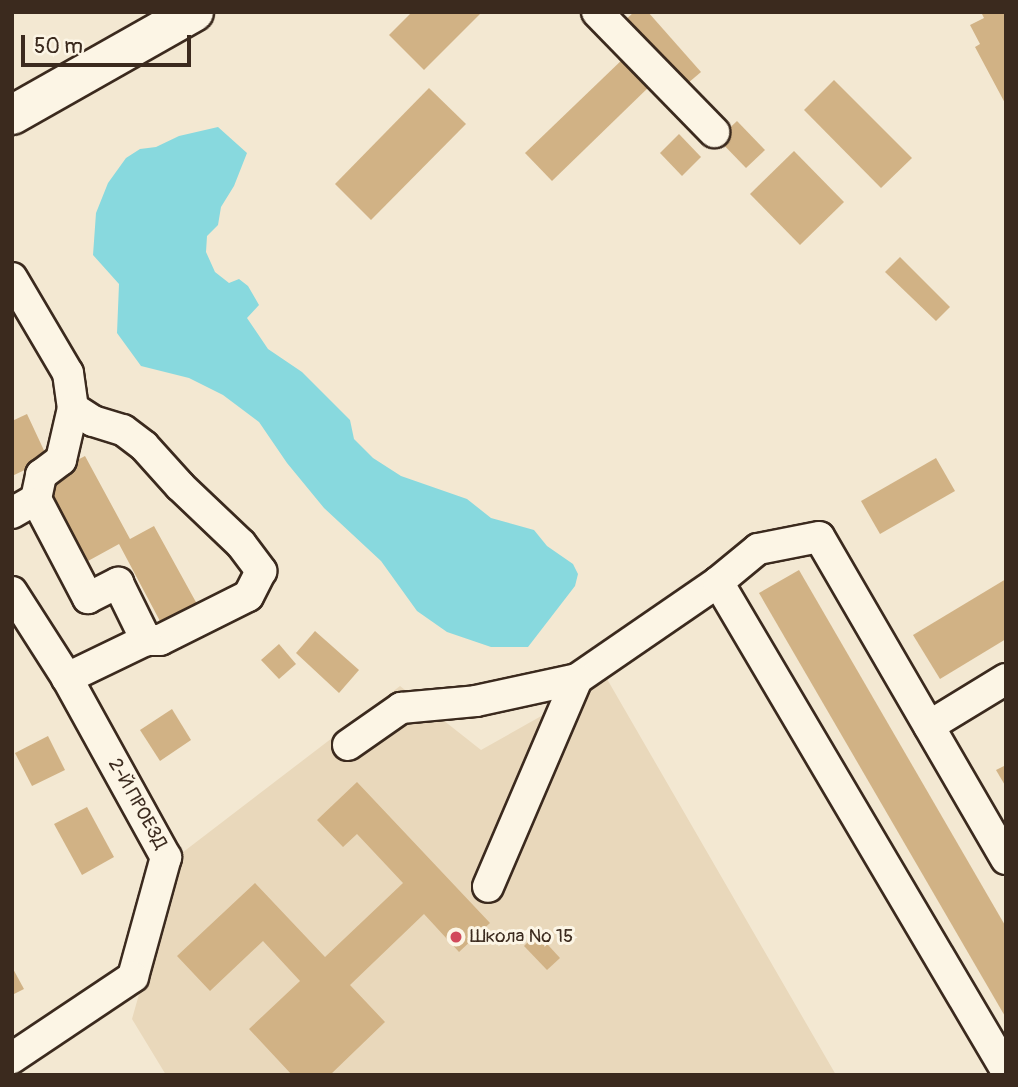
<!DOCTYPE html>
<html>
<head>
<meta charset="utf-8">
<style>
	body { margin:0 }
	#map { position:relative; width:1018px; height:1087px; overflow:hidden; background:#f3e8d2; font-family:Pangolin,sans-serif }
	div>[style] { position:absolute }
	[style*='--x'] { left:calc(var(--x)*1px); top:calc(var(--y)*1px); width:calc(var(--w)*1px); rotate:calc(var(--a)*1deg) }
	.built>* { inset:0; background:#e9d8bb }
	.water>* { inset:0; background:#88d9de }
	.building>* { inset:0; background:#d1b285 }
	.roads { filter:drop-shadow(2px 0 #3b2a1e) drop-shadow(-2px 0 #3b2a1e) drop-shadow(0 2px #3b2a1e) drop-shadow(0 -2px #3b2a1e) }
	.minor>* { height:30px; margin:-15px; padding:0 15px; transform-origin:15px; border-radius:15px; background:#fcf5e5 }
	.major>* { height:38px; margin:-19px; padding:0 19px; transform-origin:19px; border-radius:19px; background:#fcf5e5 }
	.dots>* { width:19px; height:19px; translate:-50% -50%; box-sizing:border-box; border:4px solid #fcf5e5; border-radius:50% }
	span { translate:-50% -50%; white-space:nowrap; text-align:center; line-height:1.15; -webkit-text-stroke:6px #fcf5e5; paint-order:stroke }
	.street-label { font-size:19px; color:#3b2a1e }
	.poi-label { font-size:19px; color:#3b2a1e }
	.left { translate:0 -50%; text-align:left }
	.frame { position:absolute; inset:0; border:14px solid #3b2a1e; pointer-events:none }
	.scale { position:absolute; left:21px; top:35px; width:170px; height:32px; box-sizing:border-box; border:4px solid #3b2a1e; border-top:0; padding-left:9px; font-size:21px; line-height:24px; white-space:nowrap; color:#3b2a1e; -webkit-text-stroke:5px #fcf5e5; paint-order:stroke }
</style>
</head>
<body>
<div id="map">
	<div class="built">
		<i style="clip-path:polygon(607px 679px,836px 1075px,166px 1075px,132px 1019px,178px 856px,400px 686px,481px 750px)"></i>
	</div>
	<div class="water">
		<i style="clip-path:polygon(218px 127px,247px 153px,234px 186px,221px 207px,218px 225px,207px 236px,206px 252px,215px 272px,229px 283px,239px 279px,248px 286px,259px 305px,247px 318px,268px 349px,302px 372px,350px 420px,354px 439px,373px 458px,401px 476px,467px 499px,491px 518px,534px 530px,547px 546px,573px 564px,578px 574px,575px 586px,528px 647px,491px 647px,447px 632px,417px 611px,381px 561px,324px 508px,287px 463px,259px 422px,223px 395px,189px 378px,141px 366px,117px 333px,119px 284px,93px 255px,96px 213px,108px 183px,126px 158px,140px 149px,156px 147px,179px 136px)"></i>
	</div>
	<div class="building">
		<i style="clip-path:polygon(412px 12px,482px 12px,424px 70px,389px 35px)"></i>
		<i style="clip-path:polygon(634px 12px,648px 12px,701px 72px,681px 89px,622px 23px)"></i>
		<i style="clip-path:polygon(981px 12px,1006px 12px,1006px 105px,975px 47px,980px 44px,970px 25px,984px 18px)"></i>
		<i style="clip-path:polygon(626px 56px,653px 83px,552px 181px,525px 153px)"></i>
		<i style="clip-path:polygon(834px 80px,912px 158px,881px 188px,804px 110px)"></i>
		<i style="clip-path:polygon(429px 88px,466px 124px,371px 220px,335px 184px)"></i>
		<i style="clip-path:polygon(737px 121px,765px 150px,746px 168px,718px 139px)"></i>
		<i style="clip-path:polygon(679px 134px,701px 157px,682px 176px,660px 153px)"></i>
		<i style="clip-path:polygon(794px 151px,844px 202px,800px 245px,750px 194px)"></i>
		<i style="clip-path:polygon(900px 257px,950px 307px,936px 321px,885px 272px)"></i>
		<i style="clip-path:polygon(27px 414px,48px 459px,12px 476px,12px 421px)"></i>
		<i style="clip-path:polygon(85px 456px,130px 539px,154px 526px,197px 604px,161px 623px,119px 544px,88px 561px,43px 478px)"></i>
		<i style="clip-path:polygon(936px 458px,955px 491px,880px 534px,861px 501px)"></i>
		<i style="clip-path:polygon(799px 570px,1006px 927px,1006px 1018px,759px 593px)"></i>
		<i style="clip-path:polygon(1006px 579px,1006px 639px,940px 679px,913px 635px)"></i>
		<i style="clip-path:polygon(315px 631px,359px 670px,339px 693px,296px 653px)"></i>
		<i style="clip-path:polygon(279px 644px,296px 664px,279px 679px,261px 660px)"></i>
		<i style="clip-path:polygon(172px 709px,191px 740px,160px 761px,140px 730px)"></i>
		<i style="clip-path:polygon(48px 736px,65px 770px,32px 786px,15px 753px)"></i>
		<i style="clip-path:polygon(1006px 765px,1006px 787px,996px 770px)"></i>
		<i style="clip-path:polygon(357px 782px,490px 923px,459px 952px,424px 914px,350px 985px,385px 1022px,330px 1075px,292px 1075px,249px 1029px,300px 981px,263px 941px,210px 991px,177px 956px,255px 883px,325px 957px,403px 883px,357px 834px,343px 847px,317px 820px)"></i>
		<i style="clip-path:polygon(87px 807px,114px 857px,82px 875px,54px 824px)"></i>
		<i style="clip-path:polygon(537px 933px,560px 958px,547px 970px,524px 946px)"></i>
		<i style="clip-path:polygon(12px 967px,24px 989px,12px 995px)"></i>
	</div>
	<div class="roads">
		<div class="minor">
			<i style="--x:597;--y:12;--w:168;--a:45.7"></i>
			<i style="--x:12;--y:278;--w:110;--a:59.5"></i>
			<i style="--x:68;--y:373;--w:35;--a:82"></i>
			<i style="--x:73;--y:408;--w:24;--a:33"></i>
			<i style="--x:93;--y:421;--w:31;--a:17"></i>
			<i style="--x:123;--y:430;--w:26;--a:37"></i>
			<i style="--x:144;--y:446;--w:54;--a:48"></i>
			<i style="--x:180;--y:486;--w:84;--a:43.6"></i>
			<i style="--x:241;--y:544;--w:34;--a:53"></i>
			<i style="--x:261;--y:571;--w:28;--a:117"></i>
			<i style="--x:248;--y:596;--w:98;--a:153.4"></i>
			<i style="--x:160;--y:640;--w:14;--a:180"></i>
			<i style="--x:146;--y:640;--w:88;--a:154.3"></i>
			<i style="--x:36;--y:499;--w:112;--a:62.3"></i>
			<i style="--x:88;--y:598;--w:34;--a:-27"></i>
			<i style="--x:118;--y:583;--w:64;--a:63.8"></i>
			<i style="--x:12;--y:513;--w:28;--a:-30"></i>
			<i style="--x:36;--y:499;--w:25;--a:-78"></i>
			<i style="--x:41;--y:475;--w:25;--a:-37"></i>
			<i style="--x:61;--y:460;--w:53;--a:-77"></i>
			<i style="--x:12;--y:592;--w:102;--a:57.4"></i>
			<i style="--x:67;--y:678;--w:205;--a:61.1"></i>
			<i style="--x:166;--y:857;--w:124;--a:105.4"></i>
			<i style="--x:133;--y:977;--w:146;--a:146.2"></i>
			<i style="--x:577;--y:679;--w:171;--a:-34.5"></i>
			<i style="--x:929;--y:726;--w:90;--a:-31.4"></i>
			<i style="--x:348;--y:745;--w:65;--a:-34.9"></i>
			<i style="--x:401;--y:708;--w:75;--a:-5.3"></i>
			<i style="--x:476;--y:701;--w:103;--a:-12.3"></i>
			<i style="--x:577;--y:679;--w:226;--a:113.2"></i>
			<i style="--x:1006;--y:859;--w:372;--a:-120.1"></i>
			<i style="--x:819;--y:537;--w:62;--a:168.9"></i>
			<i style="--x:758;--y:549;--w:52;--a:140.5"></i>
			<i style="--x:718;--y:582;--w:567;--a:59.45"></i>
		</div>
		<div class="major">
			<i style="--x:12;--y:115;--w:209;--a:-29.5"></i>
		</div>
	</div>
	<div class="dots">
		<i style="left:456px;top:937px;background:#d1495b"></i>
	</div>
	<div class="street-label">
		<span style="left:137px;top:804px;rotate:61deg">2-Й ПРОЕЗД</span>
	</div>
	<div class="poi-label">
		<span class="left" style="left:470px;top:937px">Школа № 15</span>
	</div>
	<div class="frame"></div>
	<div class="scale">50 m</div>
</div>
</body>
</html>
